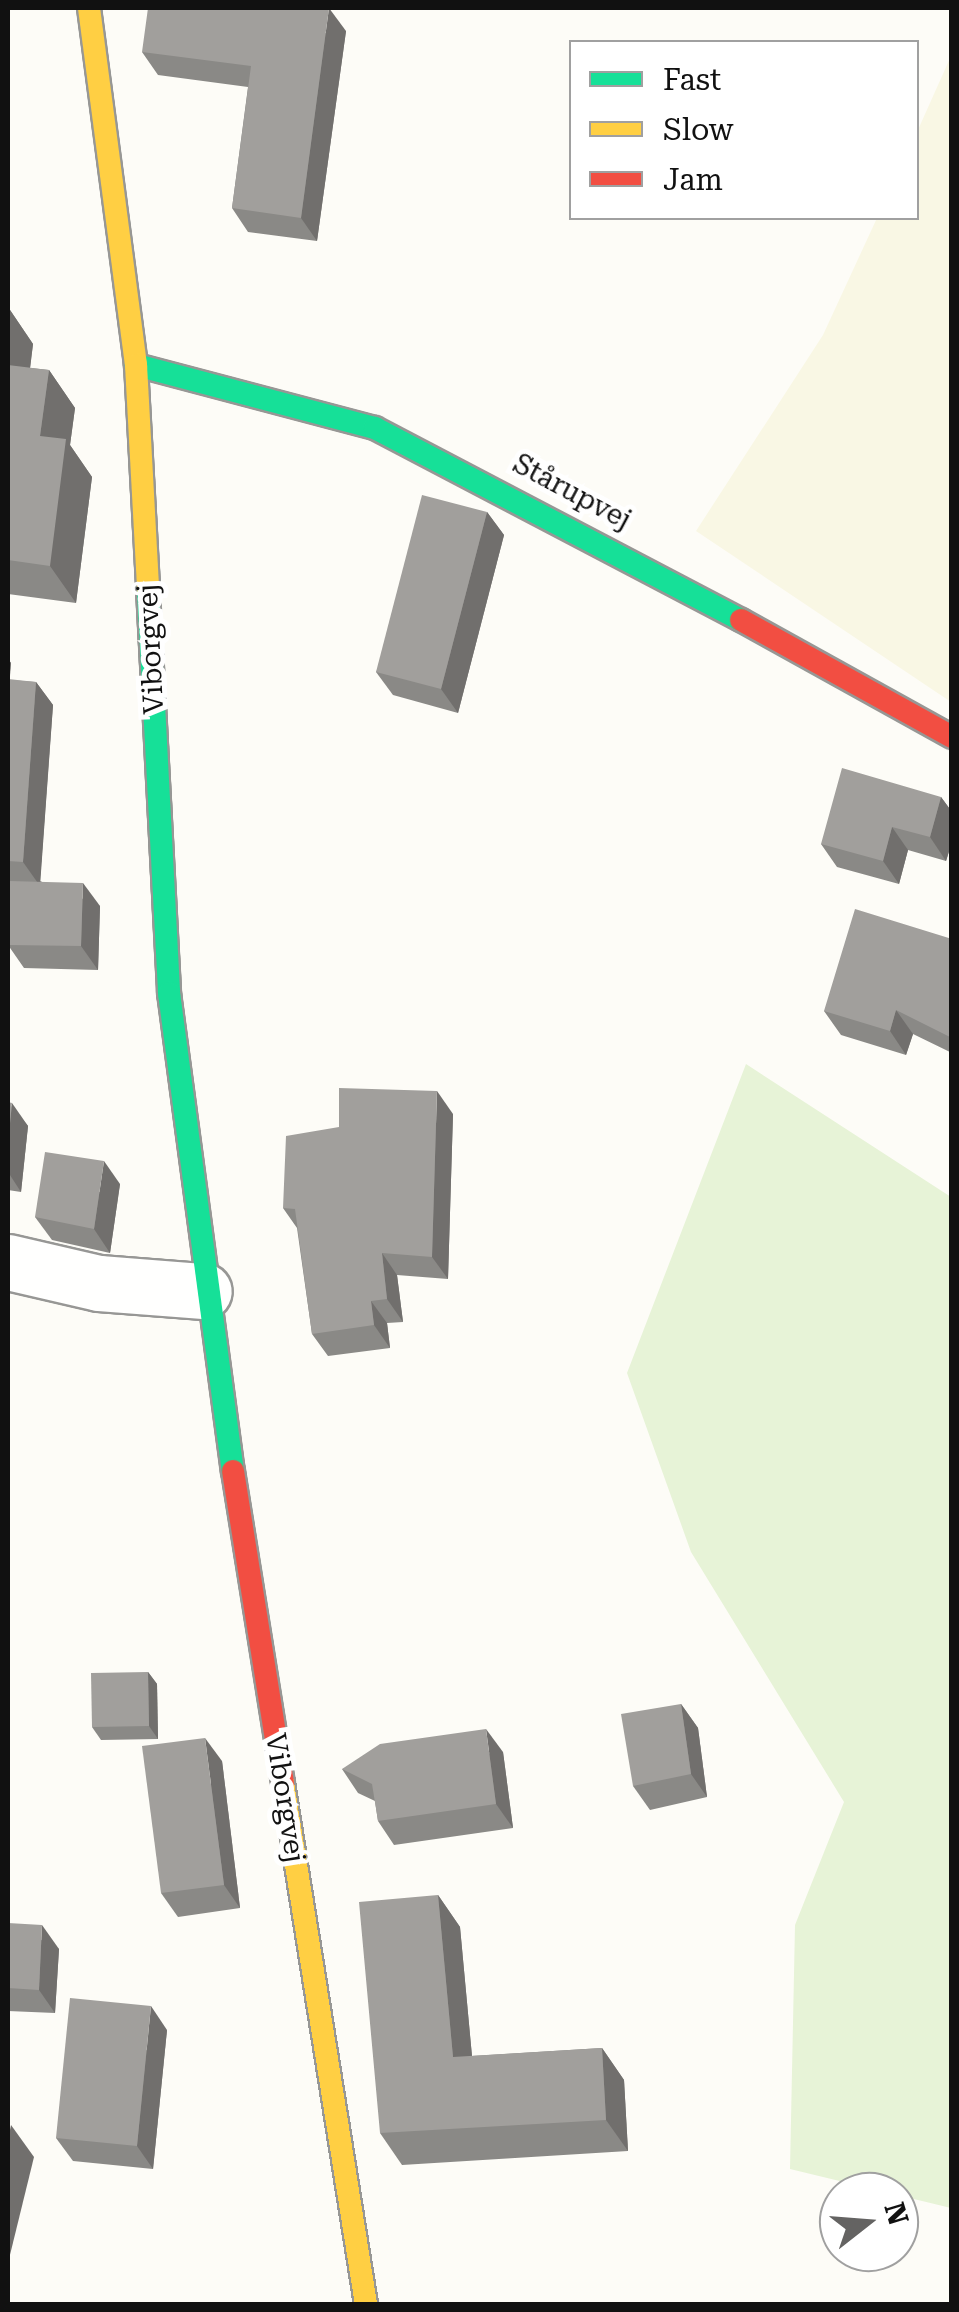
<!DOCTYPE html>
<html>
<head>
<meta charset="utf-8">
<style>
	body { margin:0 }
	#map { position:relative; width:959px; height:2312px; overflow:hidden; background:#fdfcf7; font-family:"Roboto Serif",serif }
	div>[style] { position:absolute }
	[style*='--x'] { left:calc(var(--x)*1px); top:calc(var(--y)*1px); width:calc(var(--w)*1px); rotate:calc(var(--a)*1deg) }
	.farmland>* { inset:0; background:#f9f7e4 }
	.green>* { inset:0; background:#e7f3d7 }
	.roads { filter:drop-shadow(2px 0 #979795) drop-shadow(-2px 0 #979795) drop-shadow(0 2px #979795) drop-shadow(0 -2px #979795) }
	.street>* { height:55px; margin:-27.5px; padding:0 27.5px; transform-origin:27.5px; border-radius:27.5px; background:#fffffe }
	.fast>* { height:22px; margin:-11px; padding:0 11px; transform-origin:11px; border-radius:11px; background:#16e098 }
	.slow>* { height:22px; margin:-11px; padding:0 11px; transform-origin:11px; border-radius:11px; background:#ffcf43 }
	.jam>* { height:22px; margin:-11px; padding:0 11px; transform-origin:11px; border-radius:11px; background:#f24e42 }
	.wall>* { inset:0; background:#8a8986 }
	.shaded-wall>* { inset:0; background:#716f6d }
	.building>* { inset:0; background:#a19f9c }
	span { translate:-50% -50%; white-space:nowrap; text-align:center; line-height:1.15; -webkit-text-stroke:10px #fff; paint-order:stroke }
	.street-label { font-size:28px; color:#111 }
	.frame { position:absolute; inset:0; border:10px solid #111; pointer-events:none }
	.legend { position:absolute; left:569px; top:40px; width:350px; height:180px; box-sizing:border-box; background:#fff; border:2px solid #a0a0a0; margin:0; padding:12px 18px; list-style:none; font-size:30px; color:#111 }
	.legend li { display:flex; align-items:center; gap:20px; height:50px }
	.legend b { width:50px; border:2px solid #a0a0a0 }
	.north { position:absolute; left:819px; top:2172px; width:100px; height:100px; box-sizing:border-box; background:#fff; border:2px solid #a0a0a0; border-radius:50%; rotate:73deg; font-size:28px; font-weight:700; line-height:40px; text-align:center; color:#111 }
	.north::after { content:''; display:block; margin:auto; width:35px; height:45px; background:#646362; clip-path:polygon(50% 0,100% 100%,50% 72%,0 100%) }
</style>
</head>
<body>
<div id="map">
	<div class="farmland">
		<i style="clip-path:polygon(951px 56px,952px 702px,951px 702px,696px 531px,823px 335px,877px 218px,916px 218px,917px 132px)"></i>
	</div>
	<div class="green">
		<i style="clip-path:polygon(746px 1064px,951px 1197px,951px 2208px,790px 2169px,795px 1925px,844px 1802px,691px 1552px,627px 1373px)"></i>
	</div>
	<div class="roads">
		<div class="street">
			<i style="--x:8;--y:1262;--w:93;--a:13"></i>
			<i style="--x:99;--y:1283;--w:105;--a:4.4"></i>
		</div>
		<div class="fast">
			<i style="--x:136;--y:365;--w:247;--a:14.8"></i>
			<i style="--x:375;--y:428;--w:413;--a:27.7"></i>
			<i style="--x:148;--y:590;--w:404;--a:87"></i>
			<i style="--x:169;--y:993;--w:482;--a:82.4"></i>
		</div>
		<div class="slow">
			<i style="--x:89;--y:8;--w:360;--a:82.5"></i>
			<i style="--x:136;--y:365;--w:225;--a:86.9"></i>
			<i style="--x:283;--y:1783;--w:528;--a:80.95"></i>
		</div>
		<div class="jam">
			<i style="--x:741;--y:620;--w:241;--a:29"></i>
			<i style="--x:233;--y:1471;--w:316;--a:80.9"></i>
		</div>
	</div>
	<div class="wall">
		<i style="clip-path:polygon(346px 31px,317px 241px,248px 232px,232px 208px,248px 87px,158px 75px,142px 52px)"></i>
		<i style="clip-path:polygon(8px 307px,33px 344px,30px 368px,49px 370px,75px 408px,70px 445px,92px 477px,76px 603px,8px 594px)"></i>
		<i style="clip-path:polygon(487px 512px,504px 535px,458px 713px,393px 695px,376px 672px)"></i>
		<i style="clip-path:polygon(8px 659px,11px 663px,9px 680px,36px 682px,53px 705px,40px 881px,100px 906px,98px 970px,24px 968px,8px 945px,9px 884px,8px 884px)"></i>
		<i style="clip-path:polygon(941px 797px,952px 812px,952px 842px,946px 861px,908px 850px,899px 884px,837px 867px,821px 844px)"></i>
		<i style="clip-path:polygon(952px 939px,952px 1053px,913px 1034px,906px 1055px,841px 1035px,824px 1011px)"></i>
		<i style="clip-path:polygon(8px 1102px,28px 1126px,21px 1192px,8px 1190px)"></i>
		<i style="clip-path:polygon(453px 1114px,448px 1279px,397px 1275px,403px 1322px,387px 1323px,390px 1348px,328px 1356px,312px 1334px,297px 1228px,283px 1208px)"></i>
		<i style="clip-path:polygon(120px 1184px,110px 1253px,52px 1240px,35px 1217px)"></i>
		<i style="clip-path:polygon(148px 1672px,157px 1684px,158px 1739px,101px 1740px,92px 1727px)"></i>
		<i style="clip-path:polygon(681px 1704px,698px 1728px,707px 1797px,650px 1810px,633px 1786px)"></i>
		<i style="clip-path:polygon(503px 1752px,513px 1828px,394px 1845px,378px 1821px,375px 1801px,358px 1793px,342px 1769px)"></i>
		<i style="clip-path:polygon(222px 1761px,240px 1908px,178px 1917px,161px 1893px)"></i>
		<i style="clip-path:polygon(438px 1895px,460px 1927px,472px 2056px,602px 2048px,624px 2080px,628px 2151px,402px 2165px,380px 2133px)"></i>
		<i style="clip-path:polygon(8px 1923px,59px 1949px,55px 2013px,8px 2011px)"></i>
		<i style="clip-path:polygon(167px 2030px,153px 2169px,73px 2161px,56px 2138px)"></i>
	</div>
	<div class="shaded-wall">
		<i style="clip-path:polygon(329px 8px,346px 31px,317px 241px,301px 218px)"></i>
		<i style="clip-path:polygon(8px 307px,33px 344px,26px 401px,8px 375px)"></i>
		<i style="clip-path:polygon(49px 370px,75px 408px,70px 445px,92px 477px,76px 603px,50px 566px,40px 436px)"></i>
		<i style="clip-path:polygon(487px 512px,504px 535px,458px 713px,441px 689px)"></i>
		<i style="clip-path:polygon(8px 659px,11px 663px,8px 702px)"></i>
		<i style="clip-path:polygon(36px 682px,53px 705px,40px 886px,23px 862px)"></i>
		<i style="clip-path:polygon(941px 797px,952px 812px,952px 842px,946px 861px,930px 837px)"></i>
		<i style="clip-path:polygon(892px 827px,908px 850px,899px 884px,883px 861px)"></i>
		<i style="clip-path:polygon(83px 883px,100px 906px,98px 970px,81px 946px)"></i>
		<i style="clip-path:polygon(896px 1010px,913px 1034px,906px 1055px,890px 1031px)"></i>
		<i style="clip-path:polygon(437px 1091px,453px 1114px,448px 1279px,432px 1257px)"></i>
		<i style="clip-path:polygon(12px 1103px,28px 1126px,21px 1192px,8px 1172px,8px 1143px)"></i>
		<i style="clip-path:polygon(104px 1161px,120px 1184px,110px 1253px,94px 1229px)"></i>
		<i style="clip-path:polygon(382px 1253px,397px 1275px,403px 1322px,387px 1299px)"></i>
		<i style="clip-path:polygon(371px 1301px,387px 1323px,390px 1348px,374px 1325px)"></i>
		<i style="clip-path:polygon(148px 1672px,157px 1684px,158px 1739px,149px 1726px)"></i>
		<i style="clip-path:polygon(681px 1704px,698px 1728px,707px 1797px,691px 1774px)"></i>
		<i style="clip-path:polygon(486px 1729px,503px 1752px,513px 1828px,496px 1804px)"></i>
		<i style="clip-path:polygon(205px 1738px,222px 1761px,240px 1908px,224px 1885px)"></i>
		<i style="clip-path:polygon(438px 1895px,460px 1927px,475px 2089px,453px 2057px)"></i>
		<i style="clip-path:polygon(42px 1925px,59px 1949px,55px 2013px,39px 1990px)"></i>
		<i style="clip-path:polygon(151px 2006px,167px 2030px,153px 2169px,137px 2146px)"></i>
		<i style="clip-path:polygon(602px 2048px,624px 2080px,628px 2151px,606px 2120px)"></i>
		<i style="clip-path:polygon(11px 2125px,34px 2157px,8px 2263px,8px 2140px)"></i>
	</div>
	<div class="building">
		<i style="clip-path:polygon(148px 8px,329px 8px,301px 218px,232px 208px,251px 66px,142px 52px)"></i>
		<i style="clip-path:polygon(8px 365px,49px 370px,40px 436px,66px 439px,50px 566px,8px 560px)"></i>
		<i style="clip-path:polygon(422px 495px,487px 512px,441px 689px,376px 672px)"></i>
		<i style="clip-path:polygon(8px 679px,36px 682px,23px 862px,8px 861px)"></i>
		<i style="clip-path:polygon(842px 768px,941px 797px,930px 837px,892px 827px,883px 861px,821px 844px)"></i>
		<i style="clip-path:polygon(9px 881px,83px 883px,81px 946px,8px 945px)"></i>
		<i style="clip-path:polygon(855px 909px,952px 939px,952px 1038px,896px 1010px,890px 1031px,824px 1011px)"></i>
		<i style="clip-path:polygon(339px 1088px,437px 1091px,432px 1257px,382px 1253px,387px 1299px,371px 1301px,374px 1325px,312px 1334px,295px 1209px,283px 1208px,286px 1136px,339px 1127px)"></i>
		<i style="clip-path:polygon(8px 1102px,12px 1103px,8px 1143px)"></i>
		<i style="clip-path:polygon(45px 1152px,104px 1161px,94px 1229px,35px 1217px)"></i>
		<i style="clip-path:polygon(148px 1672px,149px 1726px,92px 1727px,91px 1673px)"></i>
		<i style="clip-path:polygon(681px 1704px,691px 1774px,633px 1786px,621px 1714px)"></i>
		<i style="clip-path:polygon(486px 1729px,496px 1804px,378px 1821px,372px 1784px,342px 1769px,380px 1744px)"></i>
		<i style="clip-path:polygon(205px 1738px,224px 1885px,161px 1893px,142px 1746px)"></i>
		<i style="clip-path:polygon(438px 1895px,453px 2057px,602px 2048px,606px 2120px,380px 2133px,359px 1902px)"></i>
		<i style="clip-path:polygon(8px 1923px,42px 1925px,39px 1990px,8px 1988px)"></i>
		<i style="clip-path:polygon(70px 1998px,151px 2006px,137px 2146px,56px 2138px)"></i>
	</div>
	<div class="street-label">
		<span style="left:572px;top:492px;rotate:28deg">Stårupvej</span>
		<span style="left:151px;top:649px;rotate:-93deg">Viborgvej</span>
		<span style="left:285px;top:1798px;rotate:81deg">Viborgvej</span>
	</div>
	<div class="frame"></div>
	<ul class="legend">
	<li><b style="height:12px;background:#16e098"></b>Fast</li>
	<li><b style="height:12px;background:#ffcf43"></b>Slow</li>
	<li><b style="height:12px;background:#f24e42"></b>Jam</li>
	</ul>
	<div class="north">N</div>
</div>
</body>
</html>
